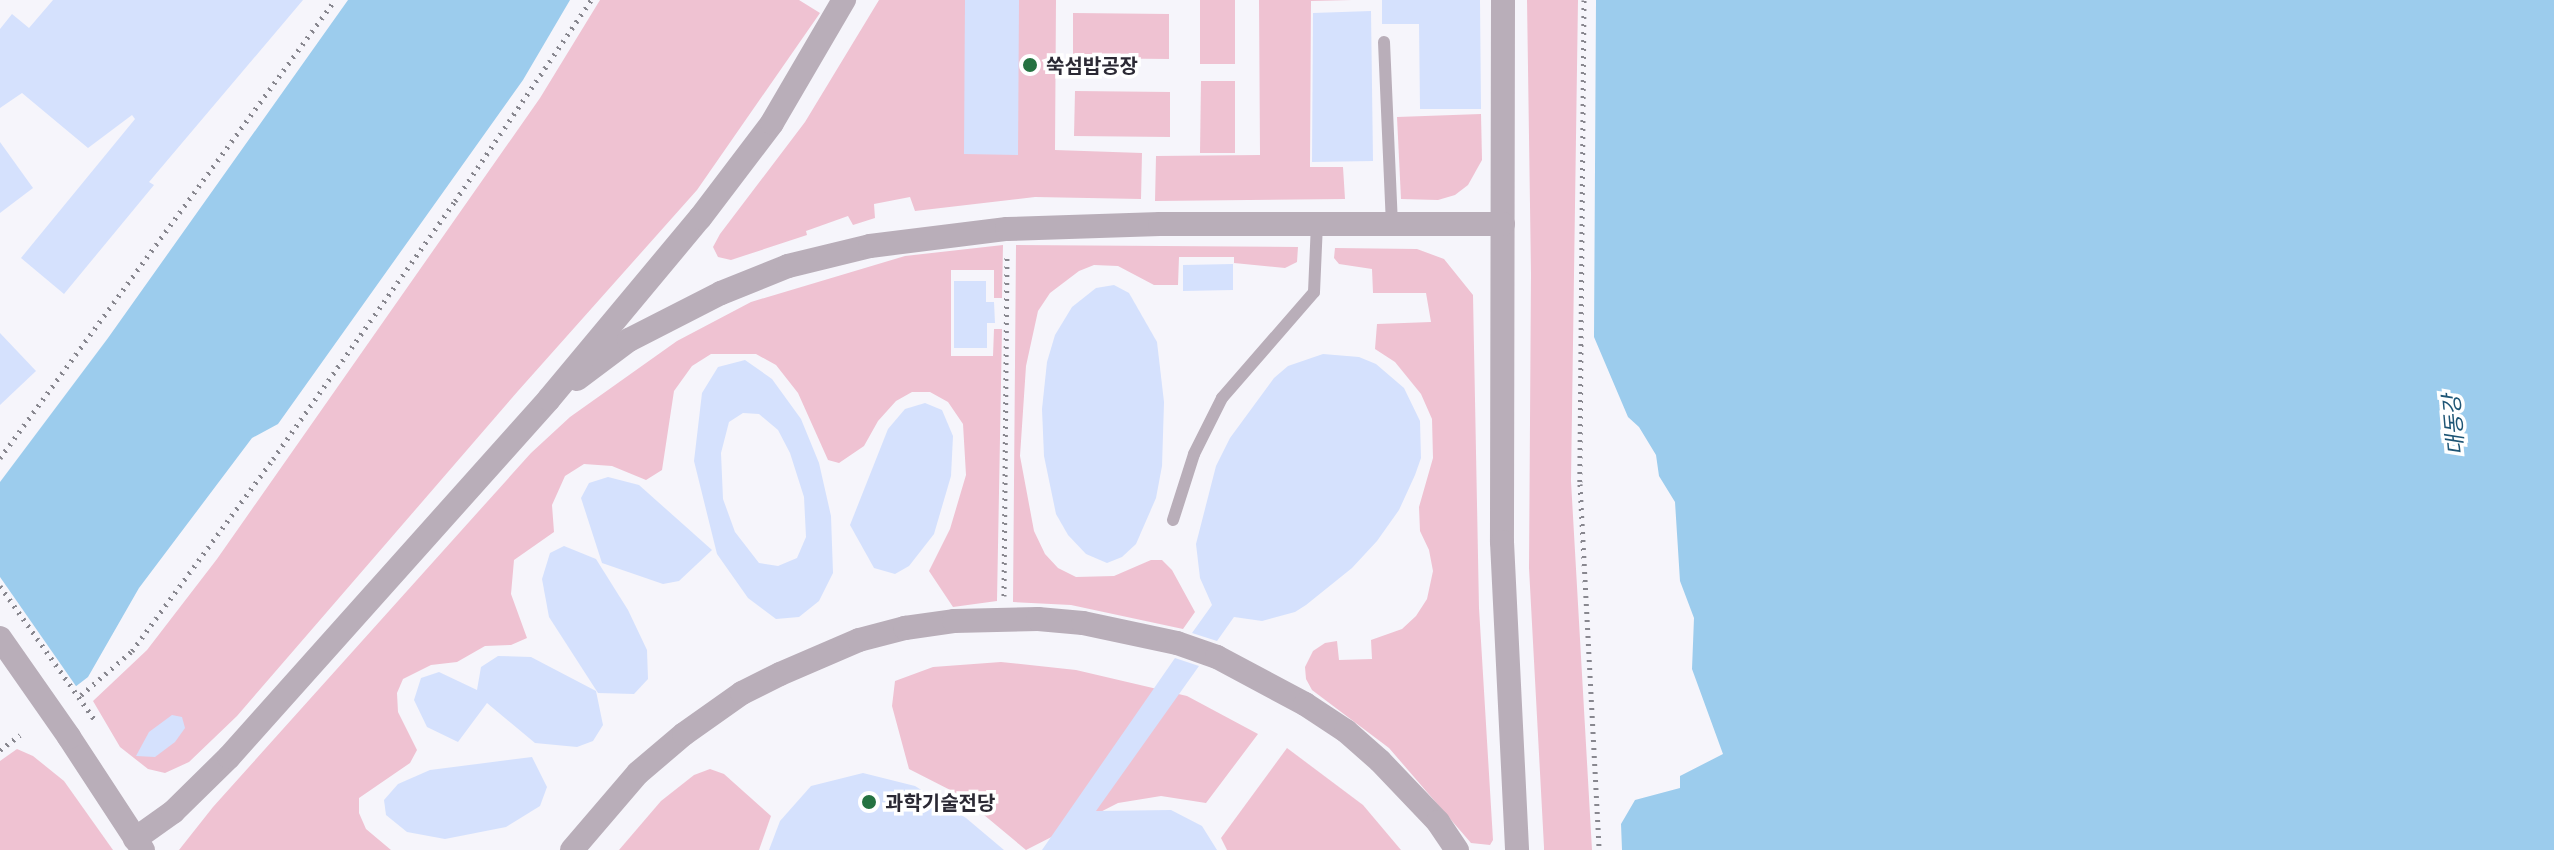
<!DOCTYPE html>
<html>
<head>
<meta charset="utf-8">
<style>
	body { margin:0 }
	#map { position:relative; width:2554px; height:850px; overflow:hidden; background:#f6f5fb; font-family:Commissioner,"Noto Sans KR",sans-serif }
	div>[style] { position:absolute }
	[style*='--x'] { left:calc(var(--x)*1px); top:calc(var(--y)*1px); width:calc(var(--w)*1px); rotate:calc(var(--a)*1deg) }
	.green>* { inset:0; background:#efc2d2 }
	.water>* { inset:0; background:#9ccced }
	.pier>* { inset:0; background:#f6f5fb }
	.building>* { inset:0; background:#d5e1fd }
	.path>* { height:5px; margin-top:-2.5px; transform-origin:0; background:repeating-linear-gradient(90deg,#88878f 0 2px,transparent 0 8px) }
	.service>* { height:12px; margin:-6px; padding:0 6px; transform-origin:6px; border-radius:6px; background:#b9aeb9 }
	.minor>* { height:24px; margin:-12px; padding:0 12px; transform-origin:12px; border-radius:12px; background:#b9aeb9 }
	.tertiary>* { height:24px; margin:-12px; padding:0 12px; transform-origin:12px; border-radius:12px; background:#b9aeb9 }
	.path-bridge>* { height:5px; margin-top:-2.5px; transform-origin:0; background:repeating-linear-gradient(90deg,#88878f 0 2px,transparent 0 8px) }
	.tertiary-bridge>* { height:24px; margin:-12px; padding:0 12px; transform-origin:12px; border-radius:12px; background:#b9aeb9 }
	.dots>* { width:22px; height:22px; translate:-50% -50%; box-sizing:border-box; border:4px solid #fff; border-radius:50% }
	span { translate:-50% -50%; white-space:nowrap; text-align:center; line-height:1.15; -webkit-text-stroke:7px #fff; paint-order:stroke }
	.poi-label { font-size:20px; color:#2b2934; font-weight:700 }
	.left { translate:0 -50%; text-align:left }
	.water-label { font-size:22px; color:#1e5575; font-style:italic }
</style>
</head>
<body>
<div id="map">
	<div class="green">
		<i style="clip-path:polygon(600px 0,799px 0,820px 13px,697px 190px,518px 391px,237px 716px,189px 762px,165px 773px,148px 769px,120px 747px,93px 701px,147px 650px,217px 559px,540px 98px)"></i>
		<i style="clip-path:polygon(879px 0,1056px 0,1055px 150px,1142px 153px,1141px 199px,1035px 197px,915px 211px,910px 197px,874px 204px,875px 218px,853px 225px,848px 216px,806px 231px,807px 235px,731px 260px,718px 257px,713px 247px,720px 234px,805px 122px)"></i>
		<i style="clip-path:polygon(1200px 0,1235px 0,1235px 64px,1200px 64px)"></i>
		<i style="clip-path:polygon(1259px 0,1352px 0,1311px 1px,1310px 167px,1343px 167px,1345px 199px,1155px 201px,1156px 156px,1260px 155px)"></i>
		<i style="clip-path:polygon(1527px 0,1578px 0,1571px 481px,1592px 850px,1544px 850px,1544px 847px,1529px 568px,1531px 274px)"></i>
		<i style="clip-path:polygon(1073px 13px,1169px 14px,1169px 59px,1073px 58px)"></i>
		<i style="clip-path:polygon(1201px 81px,1235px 81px,1235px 153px,1200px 153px)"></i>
		<i style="clip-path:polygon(1075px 91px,1170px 92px,1170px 137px,1074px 136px)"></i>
		<i style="clip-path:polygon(1481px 114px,1482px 160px,1468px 185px,1455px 195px,1438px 200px,1401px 199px,1397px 117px)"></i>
		<i style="clip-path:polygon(1003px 245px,1002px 298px,994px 298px,994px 270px,951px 270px,951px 356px,993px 356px,994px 329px,1002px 329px,997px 601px,953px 607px,929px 571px,950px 529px,966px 475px,963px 424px,948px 402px,930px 392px,912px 392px,896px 401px,878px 421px,864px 446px,839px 463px,828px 460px,798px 393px,776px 365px,756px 354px,711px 354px,692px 366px,674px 391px,662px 470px,646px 480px,612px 466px,584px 464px,565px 476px,552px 505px,554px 532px,514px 560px,511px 594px,527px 638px,511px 645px,485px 646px,457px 662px,431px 665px,403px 679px,397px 693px,398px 712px,417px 750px,410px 763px,359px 798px,359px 813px,366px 829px,391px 850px,179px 850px,213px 807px,531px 453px,570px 417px,677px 341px,751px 302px,905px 256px)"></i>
		<i style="clip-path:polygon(1016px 245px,1298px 247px,1297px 262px,1285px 268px,1234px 263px,1234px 257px,1179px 257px,1178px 285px,1154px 285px,1118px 266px,1094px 265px,1079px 271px,1050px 293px,1038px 311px,1026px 366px,1020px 456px,1034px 531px,1045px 554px,1058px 568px,1076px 577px,1114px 576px,1151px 560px,1162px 560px,1172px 570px,1195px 612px,1183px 629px,1071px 605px,1013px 602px)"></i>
		<i style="clip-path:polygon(1335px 248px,1417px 249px,1444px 259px,1473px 295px,1479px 608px,1493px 840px,1490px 845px,1471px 843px,1389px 748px,1312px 690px,1306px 679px,1305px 667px,1313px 651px,1325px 643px,1337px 641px,1339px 660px,1372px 659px,1371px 640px,1402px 629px,1416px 616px,1427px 599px,1433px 571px,1429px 550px,1420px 531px,1419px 507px,1433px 458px,1432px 419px,1421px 394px,1395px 362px,1375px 349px,1377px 324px,1431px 322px,1426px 293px,1373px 293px,1372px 269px,1339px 264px,1334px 258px)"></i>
		<i style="clip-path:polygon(1001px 662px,1076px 670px,1187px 696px,1258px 734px,1206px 803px,1161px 796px,1118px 803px,1026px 850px,960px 795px,909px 769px,892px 706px,895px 681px,933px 667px)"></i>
		<i style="clip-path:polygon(1287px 748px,1363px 805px,1401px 850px,1227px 850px,1221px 838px)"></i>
		<i style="clip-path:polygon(17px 749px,33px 756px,64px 781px,113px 850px,0 850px,0 761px)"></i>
		<i style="clip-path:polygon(710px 769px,724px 774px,771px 816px,759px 850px,619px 850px,661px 801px,694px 775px)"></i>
	</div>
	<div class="water">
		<i style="clip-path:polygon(348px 0,570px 0,523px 80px,278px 424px,252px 438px,139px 588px,88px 677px,75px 687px,0 679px,0 482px,108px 338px)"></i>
		<i style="clip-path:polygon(1596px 0,2554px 0,2554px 850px,1622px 850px,1621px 824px,1635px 800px,1680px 788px,1680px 776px,1723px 754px,1692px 669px,1694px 618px,1680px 581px,1675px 502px,1659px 476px,1656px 455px,1639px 427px,1628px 417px,1594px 337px)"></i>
	</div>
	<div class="pier">
		<i style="clip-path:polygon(0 577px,78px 689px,76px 691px,0 683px)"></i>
	</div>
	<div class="building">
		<i style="clip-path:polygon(53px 0,303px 0,149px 182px,154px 185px,64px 294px,21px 258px,135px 119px,132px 115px,88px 148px,22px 93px,0 108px,0 29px,12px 14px,29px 28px)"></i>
		<i style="clip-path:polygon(965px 0,1019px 0,1018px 155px,964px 154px)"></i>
		<i style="clip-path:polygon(1382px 0,1480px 0,1481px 109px,1420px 109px,1419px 24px,1382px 24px)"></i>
		<i style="clip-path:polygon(1371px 11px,1373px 161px,1312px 162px,1313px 13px)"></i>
		<i style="clip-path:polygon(0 142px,33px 188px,0 213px)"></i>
		<i style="clip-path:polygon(1233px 264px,1233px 290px,1183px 291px,1183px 265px)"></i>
		<i style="clip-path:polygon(954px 281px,986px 281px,986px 302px,994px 302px,995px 323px,987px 323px,987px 348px,954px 348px)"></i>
		<i style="clip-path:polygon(1114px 285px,1129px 293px,1157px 342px,1164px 402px,1162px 466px,1156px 498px,1136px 544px,1122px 557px,1107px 563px,1086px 554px,1068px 535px,1056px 514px,1044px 456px,1042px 409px,1047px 362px,1055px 335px,1072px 307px,1096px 288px)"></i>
		<i style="clip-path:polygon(0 333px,36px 371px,0 405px)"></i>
		<i style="clip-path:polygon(1323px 354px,1359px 357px,1376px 364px,1404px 388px,1420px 421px,1421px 458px,1415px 475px,1399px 510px,1377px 541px,1352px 568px,1306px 605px,1295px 612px,1262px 621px,1234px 617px,1217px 641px,1192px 633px,1212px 605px,1200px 578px,1196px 544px,1216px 466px,1230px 438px,1274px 378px,1288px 366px)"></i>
		<i style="clip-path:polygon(evenodd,745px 360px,772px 379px,801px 419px,819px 463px,831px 516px,833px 573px,819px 601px,799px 617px,776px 619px,748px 598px,717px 554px,694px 461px,702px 393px,718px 367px,745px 360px,743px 413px,759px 414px,778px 430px,790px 453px,804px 497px,806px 537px,797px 558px,778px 566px,759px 563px,735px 532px,723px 499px,721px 453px,729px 422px,743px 413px)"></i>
		<i style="clip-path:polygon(925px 403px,942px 410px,953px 436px,951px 476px,934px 534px,909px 566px,895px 574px,874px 568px,850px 525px,888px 429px,905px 409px)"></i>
		<i style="clip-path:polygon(608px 477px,639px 485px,712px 550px,679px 581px,663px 584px,602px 563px,581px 498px,589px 483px)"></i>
		<i style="clip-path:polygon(564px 546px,596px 559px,628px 610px,647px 650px,648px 679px,634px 694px,598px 693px,549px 617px,542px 579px,550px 553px)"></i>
		<i style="clip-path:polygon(498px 656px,531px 657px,596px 691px,603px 725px,593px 741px,577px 747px,535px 743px,487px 703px,458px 742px,427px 727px,414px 700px,421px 678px,439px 672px,477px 690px,481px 667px)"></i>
		<i style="clip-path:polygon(1175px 658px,1199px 666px,1096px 811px,1171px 810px,1202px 826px,1217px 850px,1042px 850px)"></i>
		<i style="clip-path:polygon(172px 715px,182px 717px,185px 728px,175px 742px,155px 757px,136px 756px,149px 732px)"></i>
		<i style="clip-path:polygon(532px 757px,547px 787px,540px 806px,506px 827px,445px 839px,407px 832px,386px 815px,384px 800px,398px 784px,430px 770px)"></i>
		<i style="clip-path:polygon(863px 773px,915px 786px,966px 818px,1004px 850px,769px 850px,780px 821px,811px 786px)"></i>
	</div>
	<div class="path">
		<i style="--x:1584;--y:0;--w:484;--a:90.5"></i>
		<i style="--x:1580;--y:484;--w:366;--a:87"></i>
		<i style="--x:0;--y:458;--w:567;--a:-53.82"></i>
		<i style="--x:1004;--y:596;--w:342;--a:-89.5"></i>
		<i style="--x:81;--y:695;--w:67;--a:-40.8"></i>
		<i style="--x:132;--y:651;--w:238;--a:-53.7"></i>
		<i style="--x:273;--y:459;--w:316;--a:-54.8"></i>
		<i style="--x:455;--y:201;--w:243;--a:-55.9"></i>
		<i style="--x:0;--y:750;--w:25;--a:-37"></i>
	</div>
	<div class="service">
		<i style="--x:1384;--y:42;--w:182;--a:87.5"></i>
		<i style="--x:1173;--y:520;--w:69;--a:-72.3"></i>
		<i style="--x:1194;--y:454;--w:63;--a:-63.4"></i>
		<i style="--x:1222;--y:398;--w:140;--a:-49"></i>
		<i style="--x:1314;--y:292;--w:68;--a:-87.5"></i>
	</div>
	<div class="minor">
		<i style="--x:1503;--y:0;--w:542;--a:90.11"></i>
		<i style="--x:1502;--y:542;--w:308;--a:87.2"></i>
		<i style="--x:577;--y:379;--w:65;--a:-36.9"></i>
		<i style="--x:629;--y:340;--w:103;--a:-27.1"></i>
		<i style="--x:721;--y:293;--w:72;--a:-21.9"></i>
		<i style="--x:788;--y:266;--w:84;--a:-13.7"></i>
		<i style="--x:870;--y:246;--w:138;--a:-7.1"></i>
		<i style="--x:1007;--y:229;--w:153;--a:-1.9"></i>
		<i style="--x:1160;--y:224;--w:343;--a:0"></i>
		<i style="--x:135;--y:839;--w:47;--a:-35.4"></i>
		<i style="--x:173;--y:812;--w:78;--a:-44.5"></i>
		<i style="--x:229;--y:757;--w:480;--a:-48.2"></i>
		<i style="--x:549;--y:399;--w:236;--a:-50.2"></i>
		<i style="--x:700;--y:218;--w:119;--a:-52.8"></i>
		<i style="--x:772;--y:123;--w:143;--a:-59.7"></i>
		<i style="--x:572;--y:850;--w:101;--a:-49.4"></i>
		<i style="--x:638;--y:773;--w:60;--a:-40.3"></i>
		<i style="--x:684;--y:734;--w:71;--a:-35.3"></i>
		<i style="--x:742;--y:693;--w:42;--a:-26.6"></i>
		<i style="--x:780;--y:674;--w:86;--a:-23.3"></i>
		<i style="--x:859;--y:640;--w:48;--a:-14.6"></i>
		<i style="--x:905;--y:628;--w:49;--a:-8.1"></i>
		<i style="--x:954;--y:621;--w:84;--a:-1.4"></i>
		<i style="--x:1038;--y:619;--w:45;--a:5.1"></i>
		<i style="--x:1083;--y:623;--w:96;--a:12"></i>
		<i style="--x:1177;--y:643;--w:42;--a:19.3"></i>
		<i style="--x:1217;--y:657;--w:100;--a:28.1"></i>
		<i style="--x:1305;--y:704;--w:49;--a:33.4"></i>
		<i style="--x:1346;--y:731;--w:45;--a:41.4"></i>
		<i style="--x:1380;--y:761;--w:84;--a:46.4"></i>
		<i style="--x:1438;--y:822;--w:34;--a:56"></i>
	</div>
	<div class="tertiary">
		<i style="--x:69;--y:737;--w:135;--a:56.8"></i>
	</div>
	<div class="path-bridge">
		<i style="--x:0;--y:586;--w:163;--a:54.7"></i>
	</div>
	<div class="tertiary-bridge">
		<i style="--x:0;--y:638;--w:121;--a:55.1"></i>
	</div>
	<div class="dots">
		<i style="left:1030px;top:65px;background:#257241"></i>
		<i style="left:869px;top:802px;background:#257241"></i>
	</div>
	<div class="poi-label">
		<span class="left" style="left:1046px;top:65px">쑥섬밥공장</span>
		<span class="left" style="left:885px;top:802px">과학기술전당</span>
	</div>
	<div class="water-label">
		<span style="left:2453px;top:425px;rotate:-95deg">대동강</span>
	</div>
</div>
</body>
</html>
